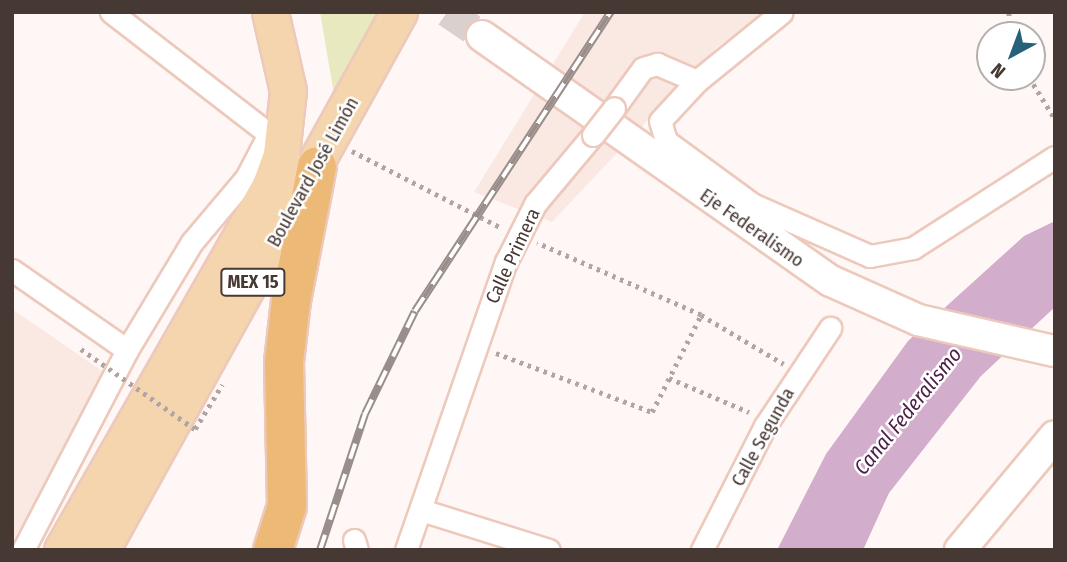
<!DOCTYPE html>
<html>
<head>
<meta charset="utf-8">
<style>
	body { margin:0 }
	#map { position:relative; width:1067px; height:562px; overflow:hidden; background:#fff7f5; font-family:"Fira Sans Condensed",sans-serif }
	div>[style] { position:absolute }
	[style*='--x'] { left:calc(var(--x)*1px); top:calc(var(--y)*1px); width:calc(var(--w)*1px); rotate:calc(var(--a)*1deg) }
	.built>* { inset:0; background:#fae8e2 }
	.green>* { inset:0; background:#e9e9c0 }
	.water>* { inset:0; background:#d2adcc }
	.secondary-tunnel>* { height:30px; margin-top:-15px; transform-origin:0; background:repeating-linear-gradient(90deg,#dad1ce 0 30px,transparent 0 45px) }
	.path>* { height:4.5px; margin-top:-2.25px; transform-origin:0; background:repeating-linear-gradient(90deg,#b0a5a2 0 3.5px,transparent 0 8.5px) }
	.roads { filter:drop-shadow(2px 0 #edc9bc) drop-shadow(-2px 0 #edc9bc) drop-shadow(0 2px #edc9bc) drop-shadow(0 -2px #edc9bc) }
	.street>* { height:21px; margin:-10.5px; padding:0 10.5px; transform-origin:10.5px; border-radius:10.5px; background:#fff }
	.secondary>* { height:30px; margin:-15px; padding:0 15px; transform-origin:15px; border-radius:15px; background:#fff }
	.primary>* { height:35px; margin:-17.5px; padding:0 17.5px; transform-origin:17.5px; border-radius:17.5px; background:#f4d5ad }
	.highway>* { height:38px; margin:-19px; padding:0 19px; transform-origin:19px; border-radius:19px; background:#ecb976 }
	.rail>* { height:8px; margin-top:-4px; transform-origin:0; background:repeating-linear-gradient(90deg,#fff 0 16px,#998e8a 0 32px); box-sizing:border-box; border-block:2px solid #998e8a }
	.path-bridge>* { height:4.5px; margin-top:-2.25px; transform-origin:0; background:repeating-linear-gradient(90deg,#b0a5a2 0 3.5px,transparent 0 8.5px) }
	.bridges { filter:drop-shadow(2px 0 #edc9bc) drop-shadow(-2px 0 #edc9bc) drop-shadow(0 2px #edc9bc) drop-shadow(0 -2px #edc9bc) }
	.street-bridge>* { height:21px; margin:-10.5px; padding:0 10.5px; transform-origin:10.5px; border-radius:10.5px; background:#fff }
	span { translate:-50% -50%; white-space:nowrap; text-align:center; line-height:1.15; -webkit-text-stroke:5px #fff; paint-order:stroke }
	.shield-label span { padding:2px 5px; background:#fff; border:2px solid; border-radius:5px; -webkit-text-stroke-width:0 }
	.shield-label { font-size:18px; color:#463833; font-weight:700 }
	.street-label { font-size:19px; color:#463833 }
	.water-label { font-size:21px; color:#4b1e46; font-style:italic }
	.frame { position:absolute; inset:0; border:14px solid #463833; pointer-events:none }
	.north { position:absolute; left:976px; top:21px; width:70px; height:70px; box-sizing:border-box; background:#fff; border:2px solid #b5afad; border-radius:50%; rotate:221deg; font-size:19px; font-weight:700; line-height:28px; text-align:center; color:#463833 }
	.north::after { content:''; display:block; margin:auto; width:24px; height:32px; background:#27607a; clip-path:polygon(50% 0,100% 100%,50% 72%,0 100%) }
</style>
</head>
<body>
<div id="map">
	<div class="built">
		<i style="clip-path:polygon(585px 12px,765px 12px,716px 48px,552px 222px,474px 192px)"></i>
		<i style="clip-path:polygon(12px 309px,108px 375px,12px 542px)"></i>
	</div>
	<div class="green">
		<i style="clip-path:polygon(320px 12px,388px 12px,337px 112px)"></i>
	</div>
	<div class="water">
		<i style="clip-path:polygon(1055px 221px,1055px 307px,981px 376px,889px 493px,863px 550px,777px 550px,826px 454px,908px 341px,1024px 236px)"></i>
	</div>
	<div class="secondary-tunnel">
		<i style="--x:447;--y:12;--w:42;--a:34.4"></i>
	</div>
	<div class="path">
		<i style="--x:1009;--y:12;--w:23;--a:85"></i>
		<i style="--x:1029;--y:77;--w:49;--a:58.2"></i>
		<i style="--x:352;--y:151;--w:166;--a:27.2"></i>
		<i style="--x:701;--y:315;--w:96;--a:30.6"></i>
		<i style="--x:496;--y:353;--w:167;--a:20.7"></i>
		<i style="--x:652;--y:412;--w:109;--a:-63.2"></i>
		<i style="--x:701;--y:315;--w:179;--a:-156.3"></i>
		<i style="--x:669;--y:378;--w:87;--a:23"></i>
	</div>
	<div class="roads">
		<div class="street">
			<i style="--x:697;--y:81;--w:54;--a:132.8"></i>
			<i style="--x:660;--y:121;--w:21;--a:73"></i>
			<i style="--x:666;--y:141;--w:107;--a:36.2"></i>
			<i style="--x:752;--y:204;--w:129;--a:23.8"></i>
			<i style="--x:870;--y:256;--w:44;--a:-10.5"></i>
			<i style="--x:913;--y:248;--w:169;--a:-32.7"></i>
			<i style="--x:614;--y:108;--w:49;--a:-54.1"></i>
			<i style="--x:643;--y:68;--w:15;--a:-16"></i>
			<i style="--x:657;--y:64;--w:43;--a:23"></i>
			<i style="--x:697;--y:81;--w:109;--a:-39.1"></i>
			<i style="--x:12;--y:270;--w:140;--a:34.8"></i>
			<i style="--x:421;--y:510;--w:134;--a:17.4"></i>
			<i style="--x:354;--y:540;--w:10;--a:73"></i>
			<i style="--x:23;--y:550;--w:225;--a:-62.5"></i>
			<i style="--x:127;--y:350;--w:126;--a:-59"></i>
			<i style="--x:192;--y:242;--w:84;--a:-49.8"></i>
			<i style="--x:246;--y:178;--w:50;--a:-62.4"></i>
			<i style="--x:269;--y:134;--w:200;--a:-142.3"></i>
			<i style="--x:406;--y:550;--w:305;--a:-70.9"></i>
			<i style="--x:506;--y:262;--w:65;--a:-63.4"></i>
			<i style="--x:535;--y:204;--w:90;--a:-50"></i>
			<i style="--x:702;--y:550;--w:139;--a:-63.1"></i>
			<i style="--x:765;--y:426;--w:118;--a:-56.4"></i>
		</div>
		<div class="secondary">
			<i style="--x:482;--y:36;--w:426;--a:35.1"></i>
			<i style="--x:831;--y:281;--w:95;--a:24.1"></i>
			<i style="--x:918;--y:320;--w:140;--a:12.8"></i>
			<i style="--x:960;--y:550;--w:148;--a:-50.2"></i>
		</div>
		<div class="primary">
			<i style="--x:62;--y:550;--w:420;--a:-60.3"></i>
			<i style="--x:270;--y:185;--w:33;--a:-70"></i>
			<i style="--x:281;--y:154;--w:63;--a:-83.7"></i>
			<i style="--x:288;--y:91;--w:81;--a:-102.8"></i>
			<i style="--x:101;--y:550;--w:615;--a:-61.02"></i>
		</div>
		<div class="highway">
			<i style="--x:273;--y:550;--w:46;--a:-72.3"></i>
			<i style="--x:287;--y:506;--w:144;--a:-91.2"></i>
			<i style="--x:284;--y:362;--w:61;--a:-83.5"></i>
			<i style="--x:291;--y:301;--w:137;--a:-79.1"></i>
		</div>
	</div>
	<div class="rail">
		<i style="--x:320;--y:550;--w:143;--a:-71.7"></i>
		<i style="--x:365;--y:414;--w:114;--a:-64.1"></i>
		<i style="--x:415;--y:311;--w:358;--a:-56.8"></i>
	</div>
	<div class="path-bridge">
		<i style="--x:81;--y:349;--w:139;--a:35.1"></i>
		<i style="--x:195;--y:429;--w:52;--a:-58.5"></i>
	</div>
	<div class="bridges">
		<div class="street-bridge">
			<i style="--x:593;--y:135;--w:34;--a:-52"></i>
		</div>
	</div>
	<div class="shield-label">
		<span style="left:253px;top:282px">MEX 15</span>
	</div>
	<div class="street-label">
		<span style="left:313px;top:172px;rotate:-61deg">Boulevard José Limón</span>
		<span style="left:752px;top:228px;rotate:35deg">Eje Federalismo</span>
		<span style="left:513px;top:256px;rotate:-65deg">Calle Primera</span>
		<span style="left:763px;top:437px;rotate:-61deg">Calle Segunda</span>
	</div>
	<div class="water-label">
		<span style="left:908px;top:411px;rotate:-51deg">Canal Federalismo</span>
	</div>
	<div class="frame"></div>
	<div class="north">N</div>
</div>
</body>
</html>
